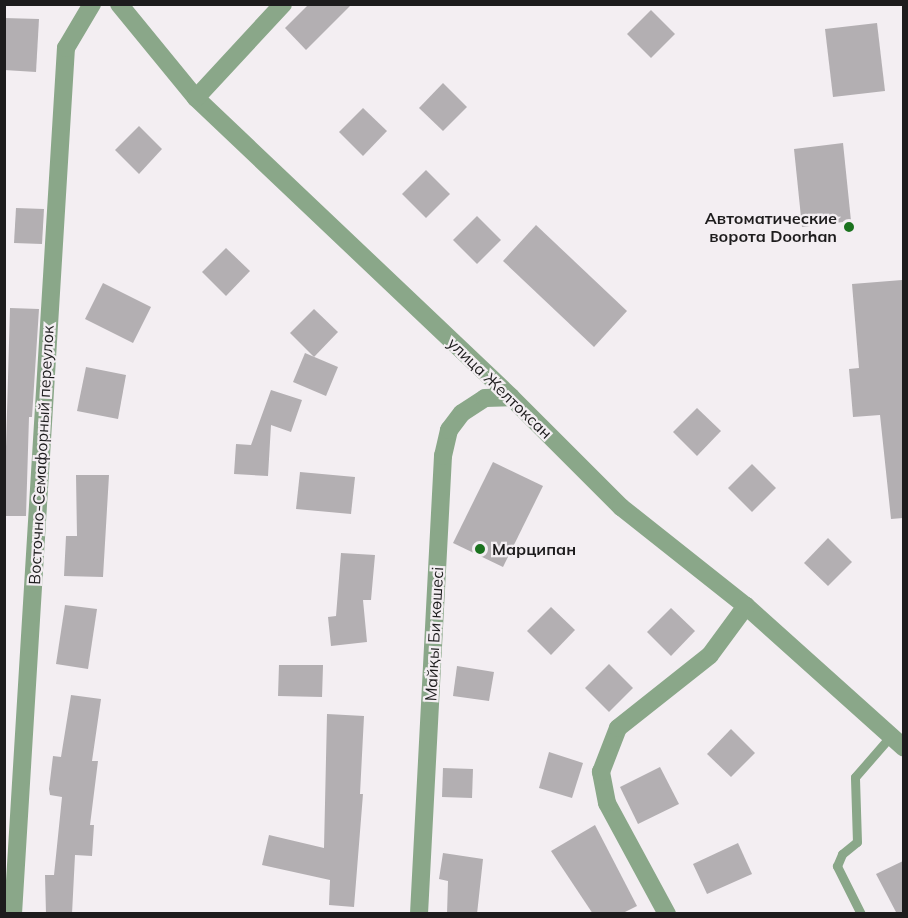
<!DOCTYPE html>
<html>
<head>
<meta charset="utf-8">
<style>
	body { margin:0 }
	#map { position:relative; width:908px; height:918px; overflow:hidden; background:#f3eef2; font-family:Mulish,sans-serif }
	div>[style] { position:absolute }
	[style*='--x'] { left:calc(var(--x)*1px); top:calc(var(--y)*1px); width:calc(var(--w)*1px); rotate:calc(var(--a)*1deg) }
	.building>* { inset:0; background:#b3afb2 }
	.lane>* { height:9px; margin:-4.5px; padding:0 4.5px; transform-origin:4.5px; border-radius:4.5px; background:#8aa789 }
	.street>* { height:18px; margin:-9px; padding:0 9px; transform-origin:9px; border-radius:9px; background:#8aa789 }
	.dots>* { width:16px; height:16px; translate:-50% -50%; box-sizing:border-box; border:3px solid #f3eef2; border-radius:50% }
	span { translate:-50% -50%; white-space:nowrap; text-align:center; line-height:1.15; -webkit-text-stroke:4.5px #f3eef2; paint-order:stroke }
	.poi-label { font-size:16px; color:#1d1c1d; font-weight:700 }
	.right { translate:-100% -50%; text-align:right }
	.left { translate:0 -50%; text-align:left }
	.street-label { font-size:16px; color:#1d1c1d }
	.frame { position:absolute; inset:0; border:6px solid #1d1c1d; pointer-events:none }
</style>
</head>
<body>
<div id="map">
	<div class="building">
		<i style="clip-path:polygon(309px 4px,352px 4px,306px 50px,285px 28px)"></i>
		<i style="clip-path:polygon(651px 10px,675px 34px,651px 58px,627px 34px)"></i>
		<i style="clip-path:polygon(4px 18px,39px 19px,36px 72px,4px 70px)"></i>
		<i style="clip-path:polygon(877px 23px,885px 91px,833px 97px,825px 29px)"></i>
		<i style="clip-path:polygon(443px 83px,467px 107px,443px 131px,419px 108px)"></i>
		<i style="clip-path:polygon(363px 108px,387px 131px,363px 156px,339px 132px)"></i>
		<i style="clip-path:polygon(139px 126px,162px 149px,139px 174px,115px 150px)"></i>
		<i style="clip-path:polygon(843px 143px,851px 221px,802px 227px,794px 149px)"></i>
		<i style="clip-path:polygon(426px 170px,450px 194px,426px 218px,402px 194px)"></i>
		<i style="clip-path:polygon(16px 208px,44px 209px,42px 244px,14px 243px)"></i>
		<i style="clip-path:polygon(477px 216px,501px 240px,477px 264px,453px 240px)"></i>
		<i style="clip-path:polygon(536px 225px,627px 311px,594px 347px,503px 261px)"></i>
		<i style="clip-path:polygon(226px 248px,250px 271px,226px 296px,202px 272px)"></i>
		<i style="clip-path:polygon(902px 280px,903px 518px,891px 519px,880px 415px,853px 417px,849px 369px,859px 368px,852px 284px)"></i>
		<i style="clip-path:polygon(103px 283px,151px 307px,133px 343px,85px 319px)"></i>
		<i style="clip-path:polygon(10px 308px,39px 309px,32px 417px,29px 417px,26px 516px,4px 516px)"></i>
		<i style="clip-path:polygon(314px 309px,338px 332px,314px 357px,290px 333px)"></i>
		<i style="clip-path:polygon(305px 353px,338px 367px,326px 396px,293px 382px)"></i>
		<i style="clip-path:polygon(86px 367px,126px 375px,118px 419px,77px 411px)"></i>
		<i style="clip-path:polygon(271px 390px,302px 400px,291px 432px,271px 425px,268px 476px,234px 474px,236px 444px,251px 445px)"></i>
		<i style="clip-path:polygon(697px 408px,721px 431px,697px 456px,673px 432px)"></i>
		<i style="clip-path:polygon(493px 462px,543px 486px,503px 567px,453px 543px)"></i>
		<i style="clip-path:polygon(752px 464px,776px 488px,752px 512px,728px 488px)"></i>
		<i style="clip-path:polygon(300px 472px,355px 477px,351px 514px,296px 509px)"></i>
		<i style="clip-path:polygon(76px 475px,109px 475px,103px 577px,64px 576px,66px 536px,77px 536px)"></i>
		<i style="clip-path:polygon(828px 538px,852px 562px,828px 586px,804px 563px)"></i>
		<i style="clip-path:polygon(341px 553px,375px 555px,371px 600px,363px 600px,367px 642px,331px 646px,328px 617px,336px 616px)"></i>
		<i style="clip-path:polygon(65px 605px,97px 609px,88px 669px,56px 664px)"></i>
		<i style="clip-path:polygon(551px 607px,575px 630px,551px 655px,527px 631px)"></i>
		<i style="clip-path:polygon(671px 608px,695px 631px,671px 656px,647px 632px)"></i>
		<i style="clip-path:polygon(609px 664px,633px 688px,609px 712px,585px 688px)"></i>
		<i style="clip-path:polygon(279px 665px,323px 665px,322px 697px,278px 696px)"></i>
		<i style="clip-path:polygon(457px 666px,494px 672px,489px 701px,453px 696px)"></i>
		<i style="clip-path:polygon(71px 695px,101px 699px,92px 761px,98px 761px,90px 825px,94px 825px,92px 856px,75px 855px,72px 914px,46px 914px,45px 875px,54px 875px,62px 797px,50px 795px,49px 789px,53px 756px,61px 757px)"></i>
		<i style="clip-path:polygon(327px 714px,364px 716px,360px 794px,363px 794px,354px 907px,329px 905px,330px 880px,262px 865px,269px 835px,324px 848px)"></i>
		<i style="clip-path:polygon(731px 729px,755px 753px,731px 777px,707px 754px)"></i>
		<i style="clip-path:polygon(549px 752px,583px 763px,572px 798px,539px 788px)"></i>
		<i style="clip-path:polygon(660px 767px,679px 804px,638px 824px,620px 787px)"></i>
		<i style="clip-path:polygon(443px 768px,473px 769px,472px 798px,442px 797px)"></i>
		<i style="clip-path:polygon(595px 825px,637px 906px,621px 914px,593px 914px,551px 851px)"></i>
		<i style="clip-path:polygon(738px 843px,752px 874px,707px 894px,693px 864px)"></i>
		<i style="clip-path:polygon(443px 853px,483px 859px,477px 914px,447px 914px,448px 881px,439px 879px)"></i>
		<i style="clip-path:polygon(903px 861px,903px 914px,897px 914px,876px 874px)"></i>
	</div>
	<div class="lane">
		<i style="--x:861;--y:914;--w:54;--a:-116.6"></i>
		<i style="--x:837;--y:866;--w:13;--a:-67"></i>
		<i style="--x:842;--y:854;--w:19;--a:-39"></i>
		<i style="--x:857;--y:842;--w:65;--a:-91.8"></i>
		<i style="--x:855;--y:777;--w:52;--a:-48.9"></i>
	</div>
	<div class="street">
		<i style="--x:119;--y:4;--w:122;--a:50.7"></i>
		<i style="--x:196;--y:98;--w:434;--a:43.5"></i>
		<i style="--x:511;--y:397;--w:156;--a:45"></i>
		<i style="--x:621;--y:507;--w:159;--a:38.4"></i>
		<i style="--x:746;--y:606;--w:212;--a:41.9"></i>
		<i style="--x:196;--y:98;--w:128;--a:-47.2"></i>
		<i style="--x:13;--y:914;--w:868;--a:-86.5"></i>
		<i style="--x:66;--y:48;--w:51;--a:-59.4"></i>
		<i style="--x:419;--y:914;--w:459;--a:-87"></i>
		<i style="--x:443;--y:456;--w:27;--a:-77"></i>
		<i style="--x:449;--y:430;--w:21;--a:-53"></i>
		<i style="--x:462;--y:413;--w:27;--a:-33"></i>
		<i style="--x:485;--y:398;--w:26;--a:-2"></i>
		<i style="--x:667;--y:914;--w:126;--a:-118.4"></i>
		<i style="--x:607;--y:803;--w:32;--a:-101"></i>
		<i style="--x:601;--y:772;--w:47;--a:-68.9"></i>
		<i style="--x:618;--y:728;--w:117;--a:-38.4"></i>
		<i style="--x:710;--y:655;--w:61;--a:-53.7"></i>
	</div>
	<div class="dots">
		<i style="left:849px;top:227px;background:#1a721e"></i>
		<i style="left:480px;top:549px;background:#1a721e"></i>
	</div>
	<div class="poi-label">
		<span class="right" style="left:837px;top:227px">Автоматические<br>ворота Doorhan</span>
		<span class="left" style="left:492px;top:549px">Марципан</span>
	</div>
	<div class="street-label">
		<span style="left:500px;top:388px;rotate:44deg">улица Желтоксан</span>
		<span style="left:41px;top:455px;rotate:-87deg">Восточно-Семафорный переулок</span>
		<span style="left:434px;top:634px;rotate:-87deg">Майқы Би көшесі</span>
	</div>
	<div class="frame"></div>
</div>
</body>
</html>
